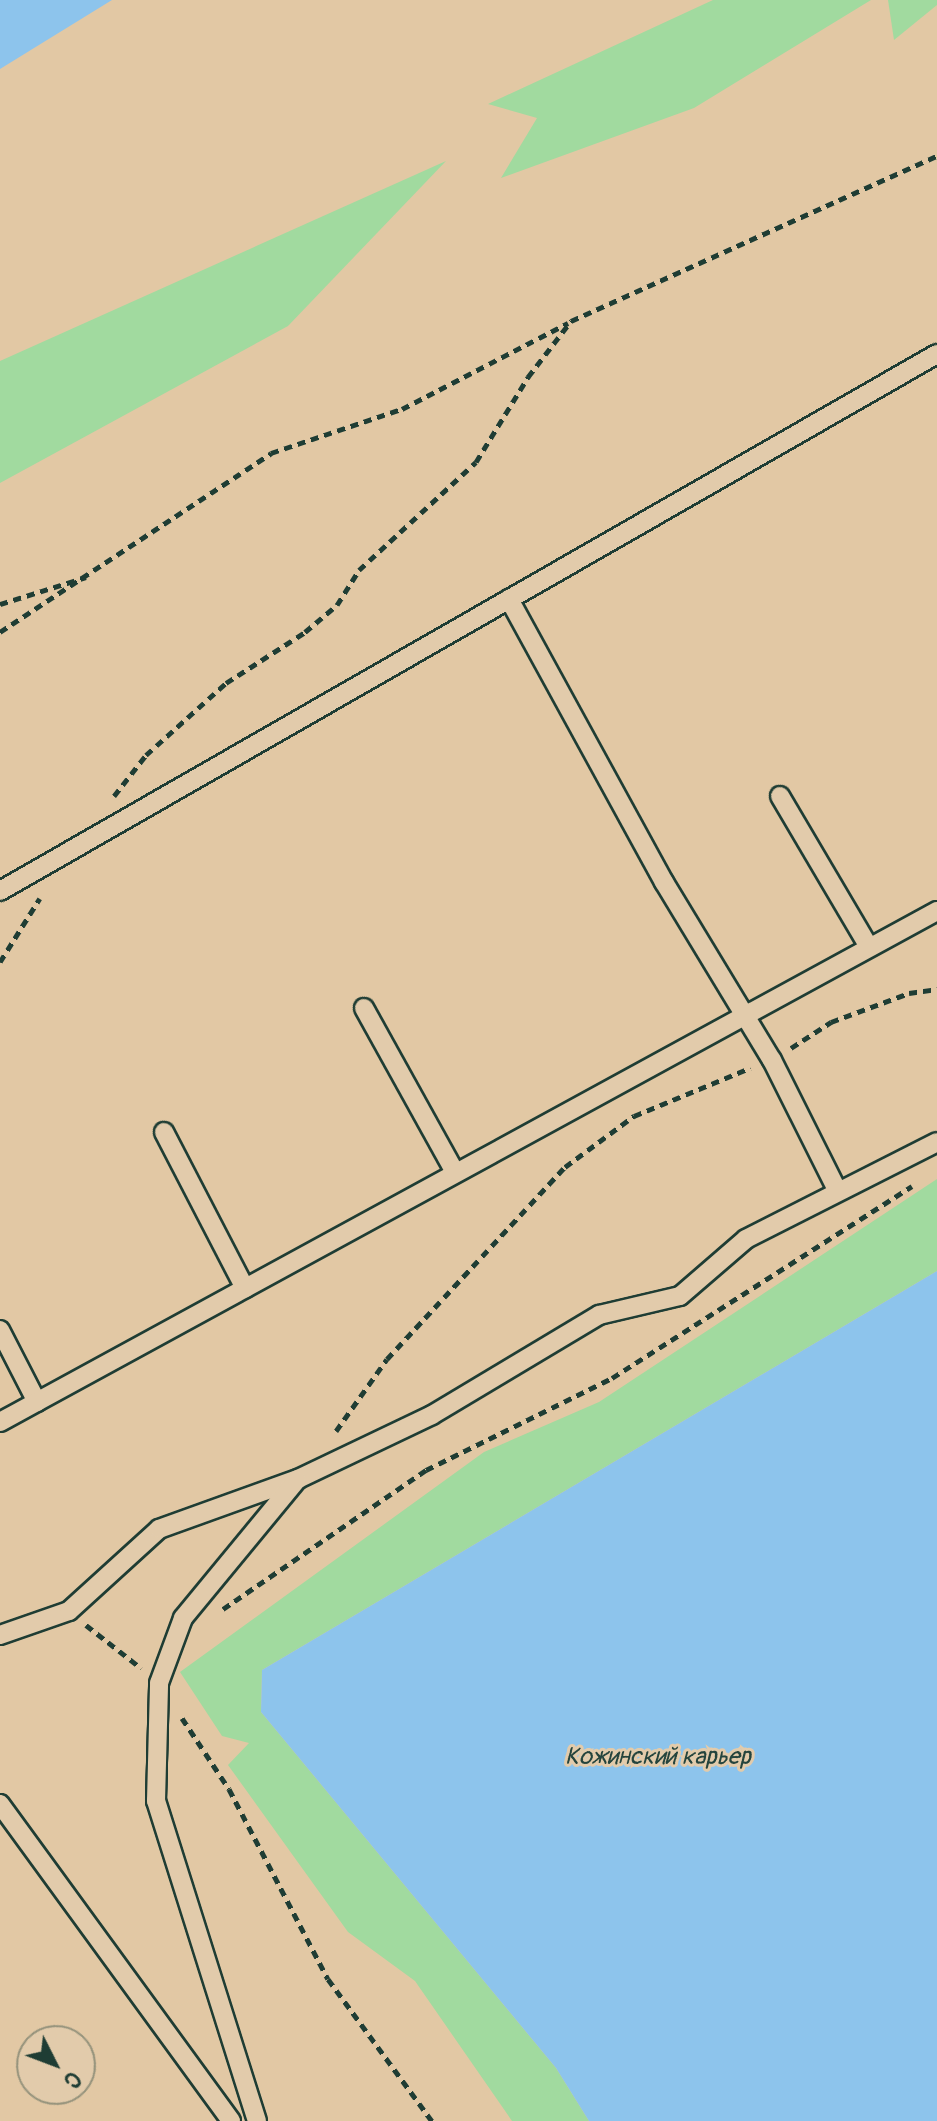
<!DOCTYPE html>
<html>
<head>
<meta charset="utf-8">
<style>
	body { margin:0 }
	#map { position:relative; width:937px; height:2121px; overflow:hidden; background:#e2c8a4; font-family:Pangolin,sans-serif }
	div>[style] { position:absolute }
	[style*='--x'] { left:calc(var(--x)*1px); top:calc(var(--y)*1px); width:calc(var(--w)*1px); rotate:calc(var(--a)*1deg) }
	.green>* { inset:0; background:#a1da9f }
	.water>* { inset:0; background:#8dc4ec }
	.path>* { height:5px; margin-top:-2.5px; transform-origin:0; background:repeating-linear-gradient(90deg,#1f3d34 0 8px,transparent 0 14px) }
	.roads { filter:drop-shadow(2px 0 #1f3d34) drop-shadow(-2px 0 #1f3d34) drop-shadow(0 2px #1f3d34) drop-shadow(0 -2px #1f3d34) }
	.service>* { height:18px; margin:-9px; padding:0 9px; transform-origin:9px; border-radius:9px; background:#e2cbab }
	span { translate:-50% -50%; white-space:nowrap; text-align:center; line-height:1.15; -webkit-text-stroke:6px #e2cbab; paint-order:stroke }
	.water-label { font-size:24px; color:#24443d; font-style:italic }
	.north { position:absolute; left:16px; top:2025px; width:80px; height:80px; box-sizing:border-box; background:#e2cbab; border:2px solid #94927b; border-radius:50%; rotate:132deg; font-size:22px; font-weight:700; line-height:32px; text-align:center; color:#1f3d34 }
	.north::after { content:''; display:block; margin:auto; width:28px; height:36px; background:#1f3d34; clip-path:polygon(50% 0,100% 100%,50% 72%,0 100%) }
</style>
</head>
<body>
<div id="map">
	<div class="green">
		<i style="clip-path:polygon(713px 0,871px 0,694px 108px,501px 178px,537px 118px,488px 104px)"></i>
		<i style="clip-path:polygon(888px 0,937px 0,937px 5px,894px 40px)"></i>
		<i style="clip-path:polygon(446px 161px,288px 326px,0 483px,0 361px)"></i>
		<i style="clip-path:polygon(937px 1179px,937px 1271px,262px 1670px,261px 1712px,556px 2068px,589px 2121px,512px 2121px,415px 1981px,348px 1932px,228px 1765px,249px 1743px,222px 1736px,180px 1672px,484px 1452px,599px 1402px)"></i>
	</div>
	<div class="water">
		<i style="clip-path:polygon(0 0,112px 0,0 69px)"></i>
		<i style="clip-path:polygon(937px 1271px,937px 2121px,589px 2121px,556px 2068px,261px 1712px,262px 1670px)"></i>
	</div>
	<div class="path">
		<i style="--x:0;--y:604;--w:90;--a:-17.4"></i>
		<i style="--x:0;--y:632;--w:325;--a:-33.4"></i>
		<i style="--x:271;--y:453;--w:138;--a:-18.6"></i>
		<i style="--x:402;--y:409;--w:187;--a:-27.4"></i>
		<i style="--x:114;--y:796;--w:52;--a:-52"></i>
		<i style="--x:146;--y:755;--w:108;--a:-42"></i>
		<i style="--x:226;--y:683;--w:94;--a:-32.8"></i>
		<i style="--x:305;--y:632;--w:42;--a:-40.2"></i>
		<i style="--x:337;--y:605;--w:41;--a:-57.8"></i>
		<i style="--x:359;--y:570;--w:159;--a:-42.7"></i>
		<i style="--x:476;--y:462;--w:100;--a:-58.5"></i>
		<i style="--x:528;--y:377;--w:71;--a:-52.5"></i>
		<i style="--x:571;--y:321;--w:401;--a:-24.3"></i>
		<i style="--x:0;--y:962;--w:75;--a:-58"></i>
		<i style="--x:791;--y:1048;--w:48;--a:-33"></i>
		<i style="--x:831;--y:1022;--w:83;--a:-20.4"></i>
		<i style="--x:909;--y:993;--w:28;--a:-8"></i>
		<i style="--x:336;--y:1431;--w:88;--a:-54.7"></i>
		<i style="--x:387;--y:1359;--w:262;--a:-47.2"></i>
		<i style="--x:565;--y:1167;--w:86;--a:-36.5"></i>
		<i style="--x:634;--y:1116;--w:126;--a:-22.5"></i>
		<i style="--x:223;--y:1609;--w:246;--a:-34.4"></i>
		<i style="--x:426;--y:1470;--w:208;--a:-26.3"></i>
		<i style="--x:612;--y:1378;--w:356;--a:-32.6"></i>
		<i style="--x:86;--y:1625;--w:70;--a:38"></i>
		<i style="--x:182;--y:1718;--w:85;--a:56.5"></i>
		<i style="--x:229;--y:1789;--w:214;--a:62.5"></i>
		<i style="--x:328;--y:1979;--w:176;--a:53.8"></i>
	</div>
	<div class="roads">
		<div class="service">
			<i style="--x:509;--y:599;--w:323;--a:61.3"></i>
			<i style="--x:664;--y:882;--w:208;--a:58.8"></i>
			<i style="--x:772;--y:1060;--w:145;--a:63.4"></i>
			<i style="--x:780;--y:796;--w:175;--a:59.5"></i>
			<i style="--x:0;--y:891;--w:1080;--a:-29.82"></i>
			<i style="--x:364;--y:1008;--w:188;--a:61"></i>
			<i style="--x:164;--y:1132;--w:176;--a:62.6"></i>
			<i style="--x:0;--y:1330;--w:81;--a:62.8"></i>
			<i style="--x:0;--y:1422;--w:1067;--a:-28.61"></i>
			<i style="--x:0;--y:1635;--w:73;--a:-19.2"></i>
			<i style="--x:69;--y:1611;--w:122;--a:-42.3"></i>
			<i style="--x:159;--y:1529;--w:148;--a:-19.8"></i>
			<i style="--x:298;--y:1479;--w:148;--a:-25.5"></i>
			<i style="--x:432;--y:1415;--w:195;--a:-30.9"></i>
			<i style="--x:599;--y:1315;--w:83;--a:-13.2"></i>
			<i style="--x:680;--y:1296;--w:87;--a:-40.8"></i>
			<i style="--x:746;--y:1239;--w:214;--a:-26.9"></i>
			<i style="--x:0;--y:1804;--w:392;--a:53.9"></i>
			<i style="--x:257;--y:2121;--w:336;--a:-107.5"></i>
			<i style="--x:156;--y:1801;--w:118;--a:-88.5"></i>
			<i style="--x:159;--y:1683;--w:69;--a:-69.7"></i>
			<i style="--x:183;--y:1618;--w:178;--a:-50.5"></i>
		</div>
	</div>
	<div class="water-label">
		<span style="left:658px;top:1757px">Кожинский карьер</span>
	</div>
	<div class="north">С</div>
</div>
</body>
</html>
